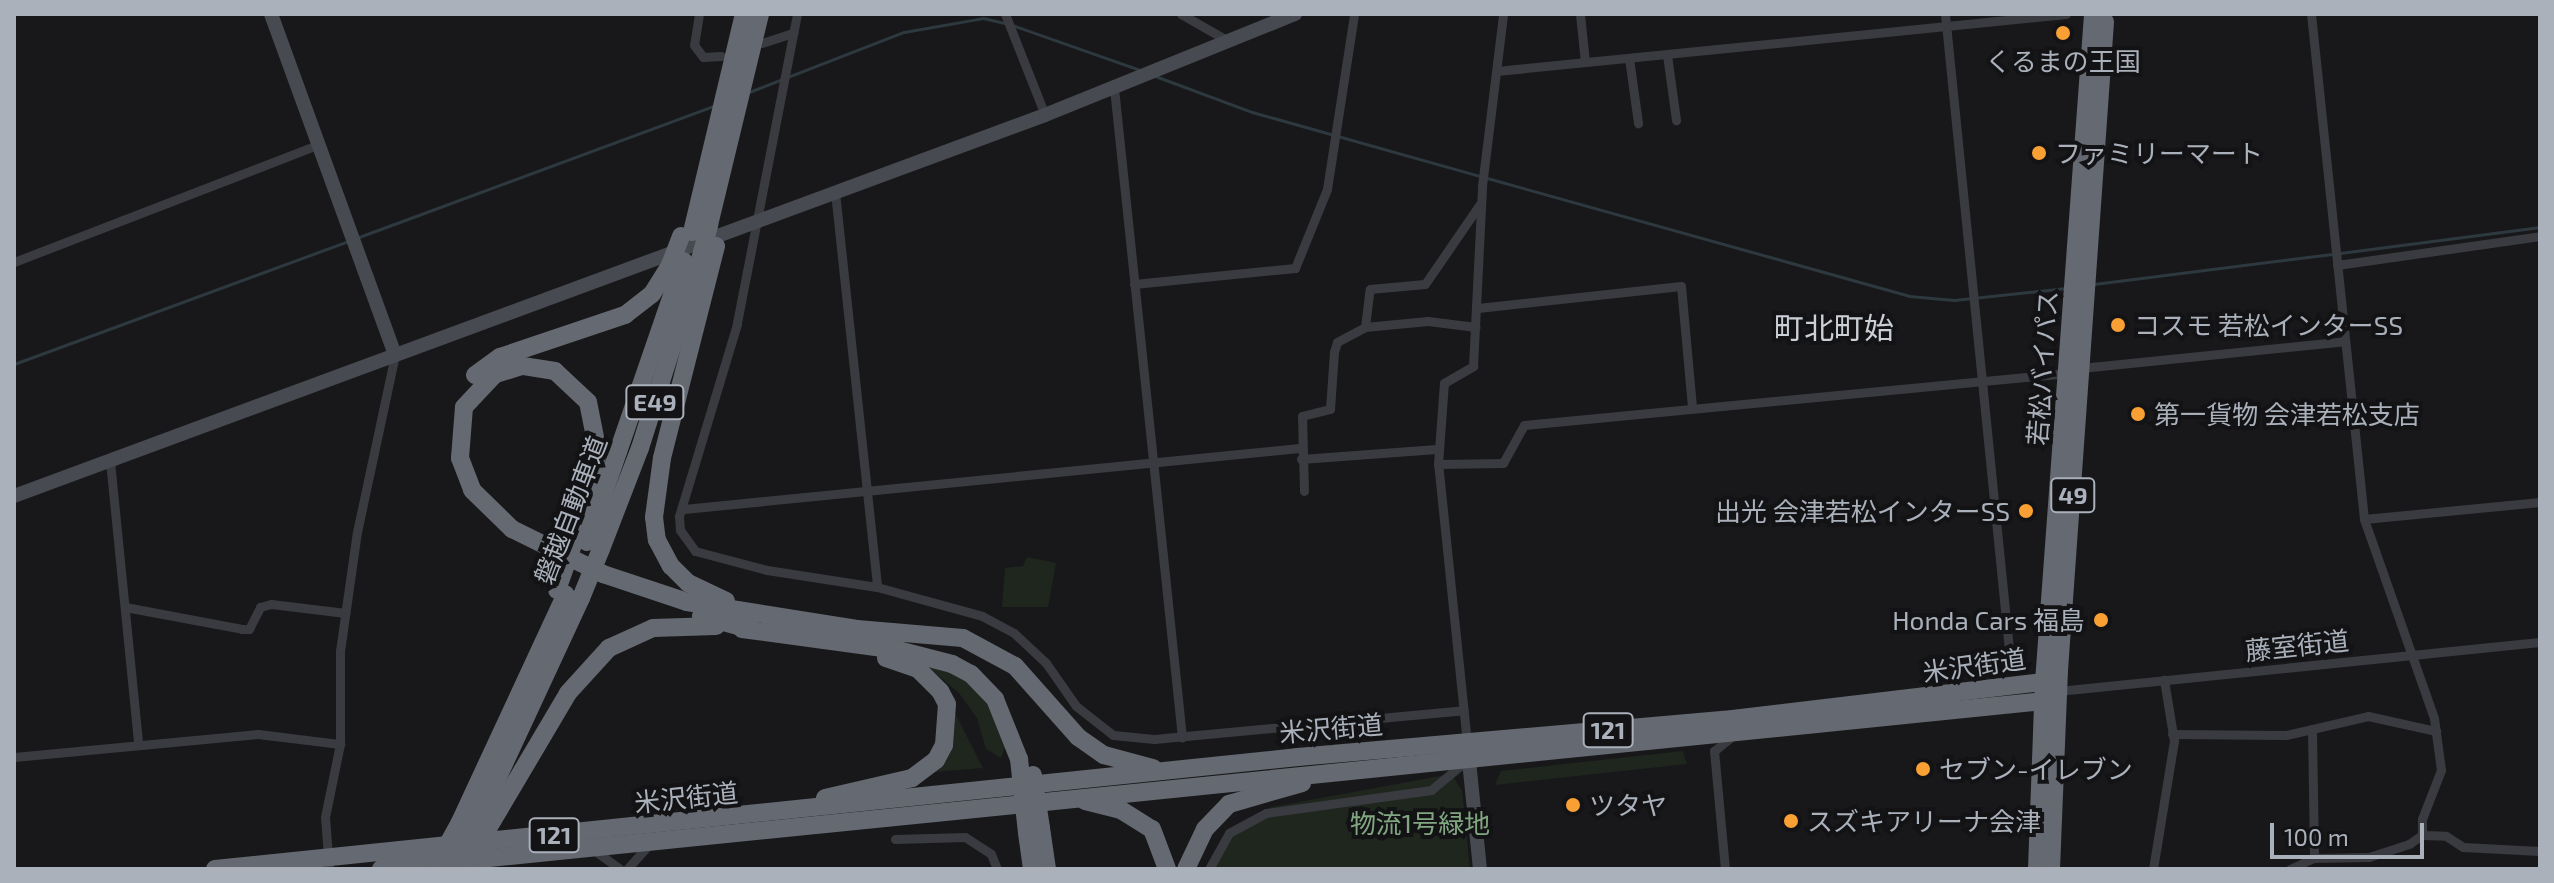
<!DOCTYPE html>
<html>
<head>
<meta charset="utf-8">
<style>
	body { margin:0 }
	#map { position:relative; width:2554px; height:883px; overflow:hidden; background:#18181a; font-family:"Exo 2","Noto Sans JP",sans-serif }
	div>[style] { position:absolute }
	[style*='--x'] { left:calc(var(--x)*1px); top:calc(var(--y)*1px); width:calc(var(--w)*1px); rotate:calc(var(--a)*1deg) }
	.green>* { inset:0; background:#1e261e }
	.stream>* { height:3px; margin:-1.5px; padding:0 1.5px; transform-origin:1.5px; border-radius:1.5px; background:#2d393f }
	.street>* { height:9px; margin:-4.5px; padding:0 4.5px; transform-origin:4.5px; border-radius:4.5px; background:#393b40 }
	.secondary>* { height:14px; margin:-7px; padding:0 7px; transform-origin:7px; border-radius:7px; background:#474a50 }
	.highway>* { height:18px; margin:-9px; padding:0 9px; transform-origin:9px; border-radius:9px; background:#656971 }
	.highway-bridge>* { height:18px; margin:-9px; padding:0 9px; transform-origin:9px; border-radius:9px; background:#656971 }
	.dots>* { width:22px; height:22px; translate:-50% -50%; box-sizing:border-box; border:4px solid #131315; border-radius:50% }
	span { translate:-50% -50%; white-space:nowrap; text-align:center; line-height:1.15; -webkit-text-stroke:8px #131315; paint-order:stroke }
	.shield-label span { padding:2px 6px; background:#131315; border:2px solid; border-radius:6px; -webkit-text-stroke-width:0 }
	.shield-label { font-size:24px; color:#aab1bb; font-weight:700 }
	.poi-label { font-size:26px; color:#aab1bb }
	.left { translate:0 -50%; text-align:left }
	.right { translate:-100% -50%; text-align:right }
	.street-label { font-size:26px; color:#aab1bb }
	.park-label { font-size:26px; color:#82a681 }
	.quarter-label { font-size:30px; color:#cbcfd6 }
	.frame { position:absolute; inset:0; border:16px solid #aab1bb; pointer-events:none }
	.scale { position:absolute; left:2270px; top:823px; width:154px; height:36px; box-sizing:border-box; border:4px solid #aab1bb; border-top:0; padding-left:10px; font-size:24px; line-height:28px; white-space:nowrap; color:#aab1bb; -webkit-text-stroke:6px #131315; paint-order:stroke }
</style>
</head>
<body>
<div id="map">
	<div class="green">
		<i style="clip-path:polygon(1027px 557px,1056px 563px,1048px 607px,1002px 607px,1005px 568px,1023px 566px)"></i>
		<i style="clip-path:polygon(915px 656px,974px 681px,996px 709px,1006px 745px,1001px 758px,986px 749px,977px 718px,959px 693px)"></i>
		<i style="clip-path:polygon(955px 713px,983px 768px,934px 772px,950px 749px)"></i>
		<i style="clip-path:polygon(1683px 751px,1687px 764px,1495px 785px,1501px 771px)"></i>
		<i style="clip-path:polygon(1451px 774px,1462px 790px,1470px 869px,1212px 869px,1235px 825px,1272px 807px)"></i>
	</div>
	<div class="stream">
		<i style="--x:1012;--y:25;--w:136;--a:19.4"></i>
		<i style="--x:1155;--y:76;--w:103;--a:20.4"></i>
		<i style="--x:1252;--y:112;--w:237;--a:15.7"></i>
		<i style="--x:749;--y:92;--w:166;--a:-21.2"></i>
		<i style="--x:904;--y:32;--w:80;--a:-10"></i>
		<i style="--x:983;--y:18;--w:22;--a:13"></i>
		<i style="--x:1487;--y:178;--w:438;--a:15.6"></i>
		<i style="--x:1909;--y:296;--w:45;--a:5.1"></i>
		<i style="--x:1954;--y:300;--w:113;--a:-6.1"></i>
		<i style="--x:359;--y:237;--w:381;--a:-20.3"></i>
		<i style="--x:2340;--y:253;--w:202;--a:-7.4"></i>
		<i style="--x:2094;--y:284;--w:240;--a:-7.2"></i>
		<i style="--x:14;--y:364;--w:356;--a:-20.2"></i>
	</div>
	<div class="street">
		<i style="--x:699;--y:14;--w:31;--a:99"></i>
		<i style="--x:694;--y:45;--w:15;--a:53"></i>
		<i style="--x:703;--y:57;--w:18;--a:-3"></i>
		<i style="--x:797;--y:14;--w:316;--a:101"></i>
		<i style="--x:737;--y:324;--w:201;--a:106.8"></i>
		<i style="--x:679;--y:516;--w:14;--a:86"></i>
		<i style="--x:680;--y:530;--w:26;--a:54"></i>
		<i style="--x:695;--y:551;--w:74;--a:14.8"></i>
		<i style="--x:767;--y:570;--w:111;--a:8.8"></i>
		<i style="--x:877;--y:587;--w:109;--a:15.4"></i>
		<i style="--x:982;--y:616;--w:36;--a:28"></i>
		<i style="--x:1014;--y:633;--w:44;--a:43.2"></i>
		<i style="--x:1046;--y:663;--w:52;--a:55.1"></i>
		<i style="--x:1076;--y:706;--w:47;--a:38.1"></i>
		<i style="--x:1113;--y:735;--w:41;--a:5.6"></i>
		<i style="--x:1154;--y:739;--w:311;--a:-5.3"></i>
		<i style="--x:1005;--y:14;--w:109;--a:68.4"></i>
		<i style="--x:1181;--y:14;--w:56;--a:29.7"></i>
		<i style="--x:1580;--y:14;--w:48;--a:84.1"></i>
		<i style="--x:1945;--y:14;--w:648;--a:84.25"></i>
		<i style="--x:762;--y:43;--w:33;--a:-18"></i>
		<i style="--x:1667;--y:55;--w:66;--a:82.1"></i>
		<i style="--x:1629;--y:58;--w:66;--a:82.1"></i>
		<i style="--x:1497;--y:71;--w:572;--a:-5.72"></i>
		<i style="--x:1114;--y:88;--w:653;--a:84.02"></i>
		<i style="--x:835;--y:192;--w:397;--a:83.9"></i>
		<i style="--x:14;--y:262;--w:328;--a:-21.1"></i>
		<i style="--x:2337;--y:265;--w:205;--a:-8.1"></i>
		<i style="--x:1134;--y:284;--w:162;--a:-5.7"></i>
		<i style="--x:1295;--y:268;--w:85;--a:-67.9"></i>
		<i style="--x:1327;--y:189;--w:177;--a:-81.2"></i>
		<i style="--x:1478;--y:308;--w:204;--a:-6.2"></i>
		<i style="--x:1681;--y:286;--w:121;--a:84.8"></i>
		<i style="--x:1365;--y:327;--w:63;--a:-5.4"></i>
		<i style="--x:1428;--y:321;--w:48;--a:7.1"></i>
		<i style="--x:1301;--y:459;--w:136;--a:-4.2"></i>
		<i style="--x:110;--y:461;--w:284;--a:84.3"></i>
		<i style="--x:1438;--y:464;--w:81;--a:-85.8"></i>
		<i style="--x:1444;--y:383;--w:34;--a:-30"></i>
		<i style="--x:1473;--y:366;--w:180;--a:-87.1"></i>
		<i style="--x:1482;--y:186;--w:173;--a:-83"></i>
		<i style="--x:1304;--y:491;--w:75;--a:-91.5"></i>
		<i style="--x:1302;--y:416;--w:29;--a:-14"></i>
		<i style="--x:1330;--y:409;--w:57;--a:-86"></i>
		<i style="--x:1334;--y:352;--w:10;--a:-73"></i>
		<i style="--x:1337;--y:342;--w:32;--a:-28"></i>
		<i style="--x:1365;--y:327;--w:38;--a:-83"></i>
		<i style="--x:1370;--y:289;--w:55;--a:-5.2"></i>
		<i style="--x:1425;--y:284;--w:97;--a:-55.5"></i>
		<i style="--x:684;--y:509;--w:618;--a:-5.66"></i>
		<i style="--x:2364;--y:519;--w:177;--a:-5.5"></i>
		<i style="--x:125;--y:607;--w:119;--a:10.6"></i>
		<i style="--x:242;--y:629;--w:7;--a:0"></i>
		<i style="--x:249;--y:629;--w:25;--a:-63"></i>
		<i style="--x:260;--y:607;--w:11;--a:-15"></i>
		<i style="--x:271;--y:604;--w:75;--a:6.9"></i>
		<i style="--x:2058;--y:691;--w:484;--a:-5.8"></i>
		<i style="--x:2312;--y:729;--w:129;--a:89.1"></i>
		<i style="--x:2172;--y:734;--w:114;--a:0.5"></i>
		<i style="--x:2286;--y:735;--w:84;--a:-13"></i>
		<i style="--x:2368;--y:716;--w:70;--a:12.4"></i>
		<i style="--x:1467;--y:743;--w:281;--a:-95.9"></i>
		<i style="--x:1438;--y:464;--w:65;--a:-0.9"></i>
		<i style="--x:1503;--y:463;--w:43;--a:-61.1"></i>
		<i style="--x:1524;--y:425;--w:546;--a:-5.46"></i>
		<i style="--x:2068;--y:373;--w:14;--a:-21"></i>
		<i style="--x:2081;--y:368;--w:265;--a:-5.8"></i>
		<i style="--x:14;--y:757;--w:245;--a:-5.4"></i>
		<i style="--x:258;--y:734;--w:83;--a:7"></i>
		<i style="--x:2422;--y:835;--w:24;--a:2"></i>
		<i style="--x:2446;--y:836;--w:20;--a:33"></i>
		<i style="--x:2463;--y:847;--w:77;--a:3"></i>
		<i style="--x:895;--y:839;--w:70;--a:-1.6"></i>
		<i style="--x:965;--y:837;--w:31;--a:33"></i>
		<i style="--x:991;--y:854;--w:16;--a:68"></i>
		<i style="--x:598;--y:853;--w:27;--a:36"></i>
		<i style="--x:329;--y:869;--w:52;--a:-94.4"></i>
		<i style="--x:325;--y:817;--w:75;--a:-78.4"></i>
		<i style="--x:340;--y:744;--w:93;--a:-90"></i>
		<i style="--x:340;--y:651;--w:120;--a:-81.9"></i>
		<i style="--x:357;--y:532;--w:181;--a:-77.9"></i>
		<i style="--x:627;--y:869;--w:28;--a:-48"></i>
		<i style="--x:1209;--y:869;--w:41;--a:-60.9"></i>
		<i style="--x:1229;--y:833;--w:42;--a:-28.4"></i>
		<i style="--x:1266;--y:813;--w:167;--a:-7.9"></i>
		<i style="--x:1431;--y:790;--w:45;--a:-39.6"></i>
		<i style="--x:1725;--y:869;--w:119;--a:-95.3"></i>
		<i style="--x:1714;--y:751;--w:21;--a:-39"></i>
		<i style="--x:2153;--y:869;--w:130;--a:-80.7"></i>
		<i style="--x:2174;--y:741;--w:62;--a:-99.3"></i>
		<i style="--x:2290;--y:869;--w:26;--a:-25"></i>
		<i style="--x:2314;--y:858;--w:55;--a:-1"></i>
		<i style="--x:2369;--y:857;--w:42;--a:-18"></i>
		<i style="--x:2409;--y:844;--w:16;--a:-35"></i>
		<i style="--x:2422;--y:835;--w:16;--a:-90"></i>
		<i style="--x:2422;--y:819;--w:53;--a:-68.8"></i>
		<i style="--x:2441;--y:770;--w:52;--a:-97.7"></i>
		<i style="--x:2434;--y:718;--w:211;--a:-109.4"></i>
		<i style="--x:2364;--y:519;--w:508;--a:-95.99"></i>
	</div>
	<div class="secondary">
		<i style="--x:271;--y:14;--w:363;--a:70"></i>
		<i style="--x:14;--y:496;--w:1099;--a:-20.28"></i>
		<i style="--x:1045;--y:115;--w:270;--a:-22"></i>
		<i style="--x:1468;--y:751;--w:119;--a:84.2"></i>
	</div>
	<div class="highway">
		<i style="--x:709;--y:225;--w:217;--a:-76.4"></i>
		<i style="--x:692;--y:232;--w:224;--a:-76.6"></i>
		<i style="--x:716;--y:246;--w:219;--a:104.3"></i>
		<i style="--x:662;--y:458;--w:60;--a:97.7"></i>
		<i style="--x:654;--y:517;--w:23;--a:83"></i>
		<i style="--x:657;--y:540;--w:30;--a:62"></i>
		<i style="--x:671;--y:566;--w:24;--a:45"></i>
		<i style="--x:688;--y:583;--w:42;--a:25.3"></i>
		<i style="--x:475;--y:375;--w:31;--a:-36"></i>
		<i style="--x:500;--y:357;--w:132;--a:-18.6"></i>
		<i style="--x:625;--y:315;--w:34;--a:-38"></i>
		<i style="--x:652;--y:294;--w:34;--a:-58"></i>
		<i style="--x:576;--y:536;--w:87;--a:-75.3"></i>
		<i style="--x:598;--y:452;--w:51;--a:-101.3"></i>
		<i style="--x:588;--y:402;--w:45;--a:-136.8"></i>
		<i style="--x:555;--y:371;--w:33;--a:-171"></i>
		<i style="--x:522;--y:366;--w:28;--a:163"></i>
		<i style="--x:495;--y:374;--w:45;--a:133.2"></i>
		<i style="--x:464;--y:407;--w:51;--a:94.5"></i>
		<i style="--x:460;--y:458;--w:34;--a:69"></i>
		<i style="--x:472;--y:490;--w:56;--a:44.3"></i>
		<i style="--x:512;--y:529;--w:102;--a:26.3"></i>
		<i style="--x:603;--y:574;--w:89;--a:18.4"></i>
		<i style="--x:687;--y:602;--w:172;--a:9"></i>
		<i style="--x:857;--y:629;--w:106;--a:4.9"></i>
		<i style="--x:963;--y:638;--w:59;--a:28.3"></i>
		<i style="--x:1015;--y:666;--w:95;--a:48.4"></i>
		<i style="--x:1078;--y:737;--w:32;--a:35"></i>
		<i style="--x:1104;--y:755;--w:51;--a:14.9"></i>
		<i style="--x:587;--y:542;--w:297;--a:-71"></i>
		<i style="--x:601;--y:549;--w:108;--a:-68.9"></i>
		<i style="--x:640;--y:448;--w:206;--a:-72.4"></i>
		<i style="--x:701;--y:616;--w:54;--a:15.1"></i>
		<i style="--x:742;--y:629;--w:157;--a:7.7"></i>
		<i style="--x:898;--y:650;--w:56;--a:14.5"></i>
		<i style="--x:952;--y:664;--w:21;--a:28"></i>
		<i style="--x:971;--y:674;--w:35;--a:46"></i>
		<i style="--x:995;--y:699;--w:65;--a:68.2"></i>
		<i style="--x:825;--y:798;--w:89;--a:-12.9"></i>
		<i style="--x:912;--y:778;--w:30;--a:-37"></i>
		<i style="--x:936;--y:760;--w:17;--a:-62"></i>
		<i style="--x:944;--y:745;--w:41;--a:-85.8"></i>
		<i style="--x:947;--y:704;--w:15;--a:-118"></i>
		<i style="--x:940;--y:691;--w:31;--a:-135"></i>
		<i style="--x:918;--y:669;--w:34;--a:-161"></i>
		<i style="--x:1085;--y:801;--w:37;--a:14"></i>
		<i style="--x:1121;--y:810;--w:36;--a:32"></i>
		<i style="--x:1152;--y:829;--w:43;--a:69.4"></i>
		<i style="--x:478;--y:820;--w:245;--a:-65.1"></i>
		<i style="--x:493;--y:820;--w:147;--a:-59.4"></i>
		<i style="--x:568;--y:693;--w:61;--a:-47.7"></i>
		<i style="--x:609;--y:648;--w:48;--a:-24.4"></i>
		<i style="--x:653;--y:628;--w:63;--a:-1.8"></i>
		<i style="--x:460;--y:822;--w:251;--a:-65.1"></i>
		<i style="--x:1041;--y:828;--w:41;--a:81.7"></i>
		<i style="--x:1027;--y:833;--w:36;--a:82"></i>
		<i style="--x:215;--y:869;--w:1089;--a:-5.9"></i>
		<i style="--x:1298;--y:757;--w:428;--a:-5"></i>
		<i style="--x:1724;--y:720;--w:322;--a:-6.8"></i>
		<i style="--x:2044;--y:682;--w:17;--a:33"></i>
		<i style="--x:381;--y:869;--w:1670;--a:-5.77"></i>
		<i style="--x:2043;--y:701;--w:18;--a:-34"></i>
		<i style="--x:1186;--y:869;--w:44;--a:-64.6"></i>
		<i style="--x:1205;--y:829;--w:35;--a:-46"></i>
		<i style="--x:1229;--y:804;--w:76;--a:-16"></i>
		<i style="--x:2037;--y:869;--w:187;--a:-87.9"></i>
		<i style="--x:2044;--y:682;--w:670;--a:-85.8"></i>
		<i style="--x:2051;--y:869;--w:199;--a:-87.7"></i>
		<i style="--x:2059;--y:670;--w:650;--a:-85.94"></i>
	</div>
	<div class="highway-bridge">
		<i style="--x:702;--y:252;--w:28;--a:-75"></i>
		<i style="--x:670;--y:265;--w:31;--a:-69"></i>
		<i style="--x:557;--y:590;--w:57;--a:-70.6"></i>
		<i style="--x:581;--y:598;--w:53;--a:-67.8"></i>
		<i style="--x:1019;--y:759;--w:74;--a:83.8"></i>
		<i style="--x:1033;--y:775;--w:54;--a:81.4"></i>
		<i style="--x:462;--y:849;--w:33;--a:-61"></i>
		<i style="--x:434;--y:869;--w:54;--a:-61"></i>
		<i style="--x:464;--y:869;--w:57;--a:-59.4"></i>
	</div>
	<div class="dots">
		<i style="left:2063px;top:33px;background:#f8a033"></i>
		<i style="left:2039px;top:153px;background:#f8a033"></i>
		<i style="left:2118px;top:325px;background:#f8a033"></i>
		<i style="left:2138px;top:414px;background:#f8a033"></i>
		<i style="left:2026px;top:511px;background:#f8a033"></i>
		<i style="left:2101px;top:620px;background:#f8a033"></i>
		<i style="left:1923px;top:769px;background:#f8a033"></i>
		<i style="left:1573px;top:805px;background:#f8a033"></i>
		<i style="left:1791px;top:821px;background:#f8a033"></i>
	</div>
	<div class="shield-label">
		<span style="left:655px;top:402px">E49</span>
		<span style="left:2073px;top:495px">49</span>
		<span style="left:1608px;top:730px">121</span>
		<span style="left:554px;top:835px">121</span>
	</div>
	<div class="poi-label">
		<span style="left:2063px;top:61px">くるまの王国</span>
		<span class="left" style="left:2055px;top:153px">ファミリーマート</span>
		<span class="left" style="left:2134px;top:325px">コスモ 若松インターSS</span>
		<span class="left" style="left:2154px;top:414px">第一貨物 会津若松支店</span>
		<span class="right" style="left:2010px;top:511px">出光 会津若松インターSS</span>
		<span class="right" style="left:2085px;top:620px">Honda Cars 福島</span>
		<span class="left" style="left:1939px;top:769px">セブン-イレブン</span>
		<span class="left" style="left:1589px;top:805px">ツタヤ</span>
		<span class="left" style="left:1807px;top:821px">スズキアリーナ会津</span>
	</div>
	<div class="street-label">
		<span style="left:2042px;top:368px;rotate:-86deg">若松バイパス</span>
		<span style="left:570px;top:510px;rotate:-69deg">磐越自動車道</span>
		<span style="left:2297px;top:645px;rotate:-6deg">藤室街道</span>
		<span style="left:1974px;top:665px;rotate:-8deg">米沢街道</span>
		<span style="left:1331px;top:728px;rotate:-5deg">米沢街道</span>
		<span style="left:686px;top:797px;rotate:-6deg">米沢街道</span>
	</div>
	<div class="park-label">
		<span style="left:1420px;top:823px">物流1号緑地</span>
	</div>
	<div class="quarter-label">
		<span style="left:1834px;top:327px">町北町始</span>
	</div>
	<div class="frame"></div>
	<div class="scale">100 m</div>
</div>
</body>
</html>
